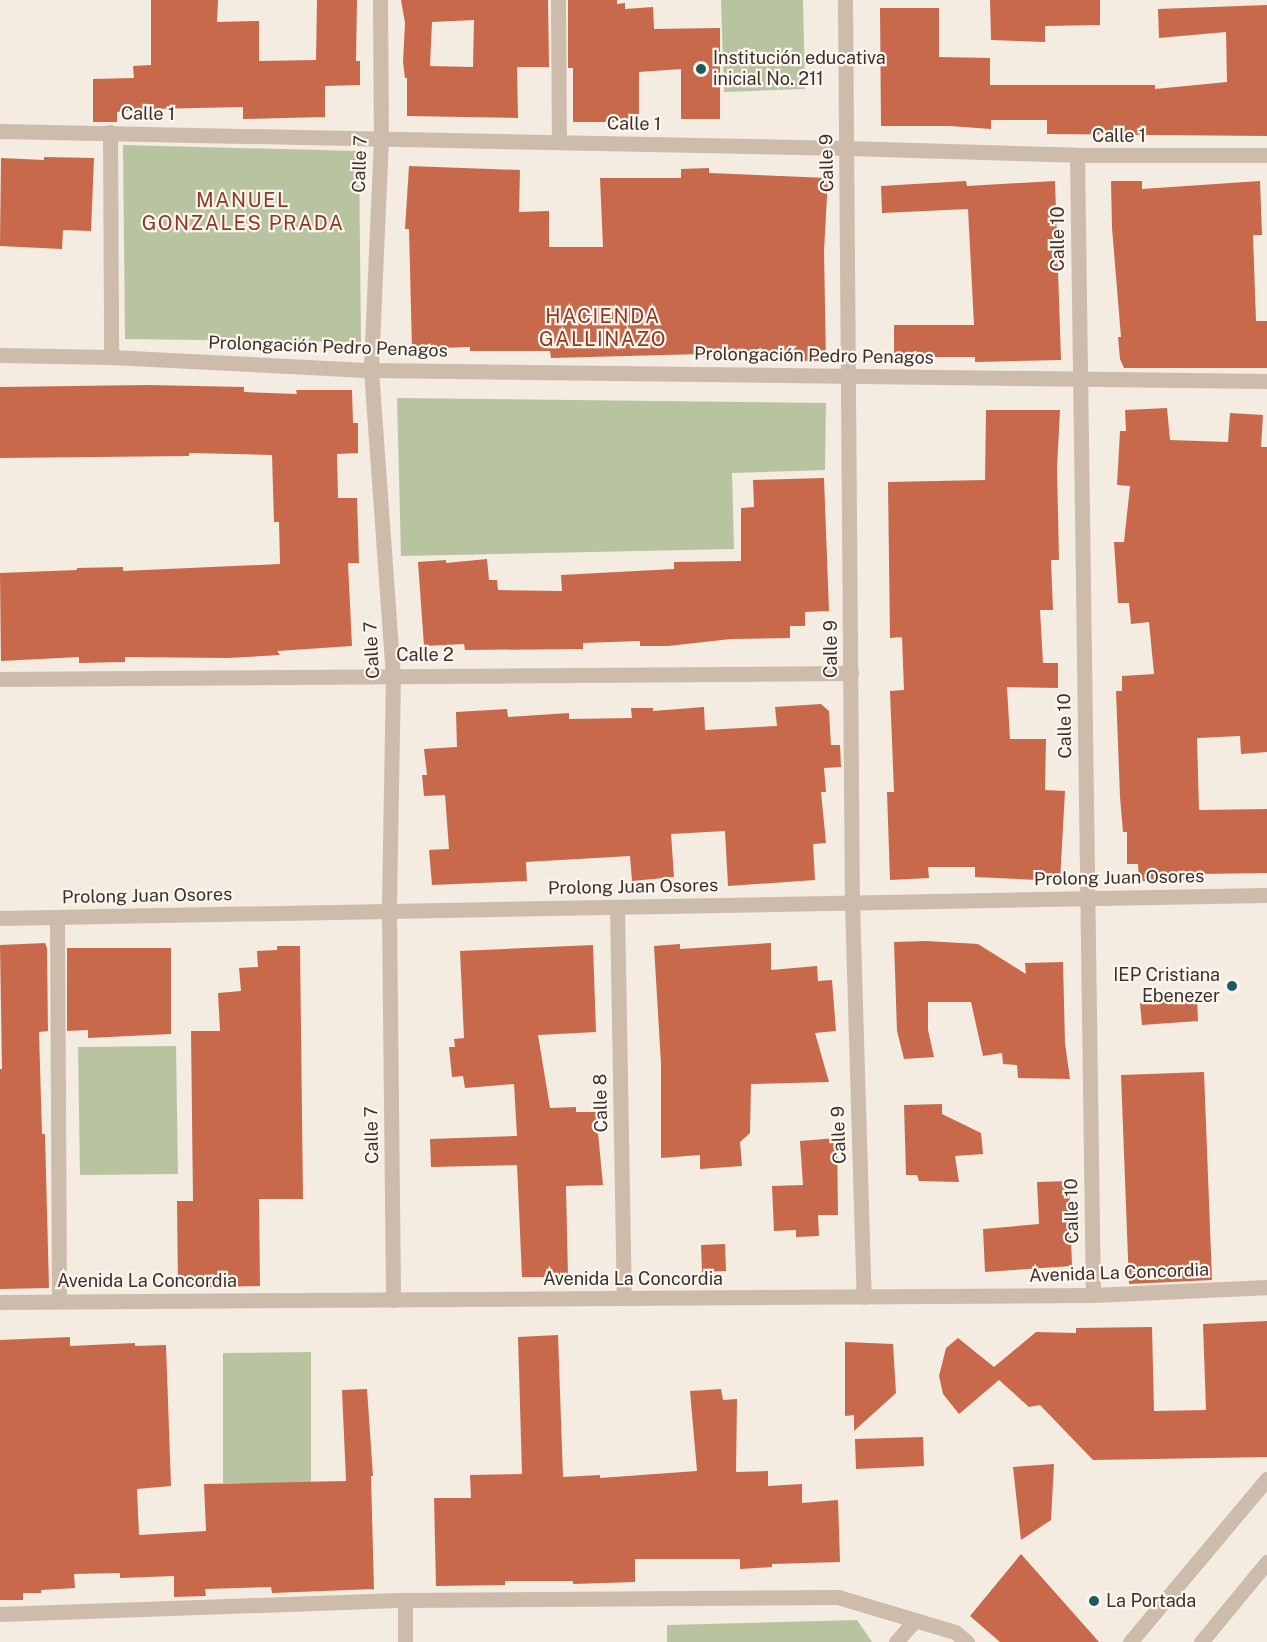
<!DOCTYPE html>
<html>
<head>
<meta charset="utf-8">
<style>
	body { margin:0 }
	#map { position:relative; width:1267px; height:1642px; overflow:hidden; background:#f4ebe1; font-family:"Public Sans",sans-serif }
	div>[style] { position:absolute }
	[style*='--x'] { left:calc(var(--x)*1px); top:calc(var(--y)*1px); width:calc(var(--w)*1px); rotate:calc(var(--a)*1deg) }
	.green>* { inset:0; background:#b8c4a0 }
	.building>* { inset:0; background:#c8694b }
	.minor>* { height:15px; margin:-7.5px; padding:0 7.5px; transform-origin:7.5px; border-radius:7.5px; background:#cdbbac }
	.dots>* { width:16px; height:16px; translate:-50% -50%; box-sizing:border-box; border:3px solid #fbf5ee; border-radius:50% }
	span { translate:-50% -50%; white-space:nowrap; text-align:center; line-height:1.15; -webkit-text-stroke:4.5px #fbf5ee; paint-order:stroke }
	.poi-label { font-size:18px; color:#3b302b }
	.left { translate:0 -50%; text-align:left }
	.right { translate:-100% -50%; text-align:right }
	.street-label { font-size:18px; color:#3b302b }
	.neighbourhood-label { font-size:20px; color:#8c3b22; letter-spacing:1.5px }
</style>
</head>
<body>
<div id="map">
	<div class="green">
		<i style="clip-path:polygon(721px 0,803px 0,805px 89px,724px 92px)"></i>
		<i style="clip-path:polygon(123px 145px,359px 151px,361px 342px,125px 339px)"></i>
		<i style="clip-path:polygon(397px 398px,826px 403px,825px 470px,732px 473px,734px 549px,401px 556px)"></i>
		<i style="clip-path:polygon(176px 1046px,178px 1174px,80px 1175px,78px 1047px)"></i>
		<i style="clip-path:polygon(311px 1352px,311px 1483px,223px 1483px,223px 1353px)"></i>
		<i style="clip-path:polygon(857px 1620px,872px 1642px,667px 1642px,667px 1625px)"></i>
	</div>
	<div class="building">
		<i style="clip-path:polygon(151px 0,218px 0,217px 22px,259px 21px,259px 61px,316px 60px,317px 0,357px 0,356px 61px,360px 61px,360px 85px,325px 86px,325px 117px,243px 119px,243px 107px,149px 109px,117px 112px,117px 122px,93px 122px,93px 79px,134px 78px,133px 66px,151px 65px)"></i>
		<i style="clip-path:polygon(evenodd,401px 0,548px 0,549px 67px,517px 67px,518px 118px,407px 116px,407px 78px,405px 78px,403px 62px,405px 23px,401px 0,474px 20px,473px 67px,430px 66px,432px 22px,474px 20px)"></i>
		<i style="clip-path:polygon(568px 0,617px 0,617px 4px,625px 3px,625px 9px,653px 7px,654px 29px,720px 28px,720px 119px,681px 119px,681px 69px,639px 72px,639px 122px,573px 122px,573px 68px,568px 68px)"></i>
		<i style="clip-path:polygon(990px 0,1100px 0,1100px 25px,1045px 26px,1045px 42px,991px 40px)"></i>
		<i style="clip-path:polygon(1267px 5px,1267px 136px,1047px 134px,1047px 120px,991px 120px,991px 129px,950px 126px,881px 126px,880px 8px,939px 8px,939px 57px,990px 58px,990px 85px,1155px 85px,1155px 89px,1227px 82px,1226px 32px,1159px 38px,1158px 9px)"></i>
		<i style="clip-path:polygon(44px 157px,94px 158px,91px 231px,63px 230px,62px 249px,0 246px,1px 158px,44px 160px)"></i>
		<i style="clip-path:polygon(409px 166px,520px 170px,519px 212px,549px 211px,549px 247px,603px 247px,600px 178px,681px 178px,681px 169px,709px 168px,709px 173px,828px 178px,824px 251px,826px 361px,743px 360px,743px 355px,702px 357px,702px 354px,551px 358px,550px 351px,470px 351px,470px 347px,412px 349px,409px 229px,405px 229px)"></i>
		<i style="clip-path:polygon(966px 181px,967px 186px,1055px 181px,1061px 360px,975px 362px,975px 357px,894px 357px,894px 325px,974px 325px,968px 209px,882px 213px,881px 186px)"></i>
		<i style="clip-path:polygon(1111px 181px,1142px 181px,1142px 189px,1260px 181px,1262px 235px,1253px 235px,1256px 321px,1267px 321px,1267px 368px,1124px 368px,1120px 359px,1118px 337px,1121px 337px,1112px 228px)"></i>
		<i style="clip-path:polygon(148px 385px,244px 387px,244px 392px,297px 394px,296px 390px,352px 390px,353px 423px,358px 423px,358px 453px,337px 454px,338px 498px,357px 498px,359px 563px,348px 563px,352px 646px,277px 651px,280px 655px,228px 658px,125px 657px,125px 662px,79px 663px,79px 657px,1px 661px,0 573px,77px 570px,77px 568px,123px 567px,123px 571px,280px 564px,279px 522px,274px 522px,272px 455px,189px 453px,189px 456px,0 458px,0 387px)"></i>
		<i style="clip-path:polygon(1167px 408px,1170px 440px,1228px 442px,1230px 413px,1263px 415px,1261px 447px,1267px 447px,1267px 752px,1241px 754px,1240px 736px,1197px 738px,1199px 810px,1267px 809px,1267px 873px,1200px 874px,1200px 880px,1139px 881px,1138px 864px,1127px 864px,1127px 832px,1123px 832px,1120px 797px,1116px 691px,1122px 691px,1122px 676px,1154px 674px,1149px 622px,1131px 624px,1129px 603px,1118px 603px,1114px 542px,1124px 542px,1130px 486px,1117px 485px,1120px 431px,1126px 431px,1125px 410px)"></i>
		<i style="clip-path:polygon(986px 410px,1060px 410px,1057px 468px,1059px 560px,1051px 560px,1053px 610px,1040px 610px,1043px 663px,1058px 663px,1058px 688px,1007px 687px,1010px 739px,1046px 739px,1045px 790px,1065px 791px,1060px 881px,975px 877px,975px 867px,928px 867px,929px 878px,890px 880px,887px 792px,894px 792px,890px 691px,904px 690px,902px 637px,890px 638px,888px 482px,985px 480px)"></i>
		<i style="clip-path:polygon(824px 478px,829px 611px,805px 612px,805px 626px,790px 626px,790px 638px,731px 639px,668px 646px,640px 646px,640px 641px,583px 643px,583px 649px,465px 650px,464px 644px,424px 646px,418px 562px,446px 560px,446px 563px,487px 559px,489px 580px,497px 580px,498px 590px,562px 591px,561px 575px,674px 569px,674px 562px,741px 561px,741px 508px,754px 507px,753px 480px)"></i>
		<i style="clip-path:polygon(821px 704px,829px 711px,831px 745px,840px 745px,841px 767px,824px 768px,826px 792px,821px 792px,826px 843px,813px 844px,815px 880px,728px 886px,725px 831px,671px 834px,674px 877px,632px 881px,630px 856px,526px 862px,527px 881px,432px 885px,429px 850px,449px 849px,445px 795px,424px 796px,422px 775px,427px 775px,424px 749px,457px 747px,456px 712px,507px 709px,508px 717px,569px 713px,569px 719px,632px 718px,631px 708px,653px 708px,653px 711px,704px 707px,705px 730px,777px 726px,775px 707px)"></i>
		<i style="clip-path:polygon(926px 941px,978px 944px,1026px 974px,1025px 963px,1063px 962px,1065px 1043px,1070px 1079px,1018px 1078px,1017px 1065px,1003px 1064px,1002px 1053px,983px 1056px,971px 1002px,928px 1002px,928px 1030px,934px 1057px,904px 1059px,897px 1031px,894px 942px)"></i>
		<i style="clip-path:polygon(45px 943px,47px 948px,48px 1031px,39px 1032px,42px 1134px,45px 1134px,49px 1288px,0 1289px,0 1069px,2px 1069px,0 945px)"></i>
		<i style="clip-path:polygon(771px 943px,771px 970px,817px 966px,818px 981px,832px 980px,836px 1031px,815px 1033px,829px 1082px,751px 1084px,750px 1133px,740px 1142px,742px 1166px,700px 1169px,700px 1155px,661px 1158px,661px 1064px,654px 946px,680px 944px,680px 949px)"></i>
		<i style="clip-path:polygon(593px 945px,596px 1032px,538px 1035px,550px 1108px,576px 1107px,576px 1112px,596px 1112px,603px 1185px,566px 1186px,568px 1277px,522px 1277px,517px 1165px,431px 1167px,430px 1139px,517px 1136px,514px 1084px,465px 1088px,463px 1076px,452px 1077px,449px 1047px,455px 1047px,454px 1039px,464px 1038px,460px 951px)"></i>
		<i style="clip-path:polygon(277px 946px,300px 946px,303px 1199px,259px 1199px,260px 1286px,178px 1288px,177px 1201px,193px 1201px,191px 1031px,220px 1031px,218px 993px,241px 991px,239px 968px,258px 967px,257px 951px,277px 950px)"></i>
		<i style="clip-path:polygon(67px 948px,171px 948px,171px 1034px,88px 1038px,88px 1030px,67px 1031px)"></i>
		<i style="clip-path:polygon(1197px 999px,1198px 1021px,1142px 1025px,1140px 1003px)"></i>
		<i style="clip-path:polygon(1204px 1072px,1212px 1280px,1129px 1284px,1121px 1075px)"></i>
		<i style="clip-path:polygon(942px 1104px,942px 1114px,981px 1133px,983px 1154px,955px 1156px,959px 1182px,919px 1181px,917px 1175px,906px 1175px,904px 1105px)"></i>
		<i style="clip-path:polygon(837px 1138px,838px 1215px,818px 1215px,819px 1236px,796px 1237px,796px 1230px,774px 1231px,772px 1186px,803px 1185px,800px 1141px)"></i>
		<i style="clip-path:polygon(1069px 1181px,1072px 1266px,985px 1272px,983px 1229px,1039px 1224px,1037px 1182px)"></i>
		<i style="clip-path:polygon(725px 1244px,726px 1271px,702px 1272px,701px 1245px)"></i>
		<i style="clip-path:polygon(1267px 1321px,1267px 1457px,1093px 1460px,1040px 1405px,1029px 1407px,999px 1380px,959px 1414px,943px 1394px,939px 1376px,946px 1348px,958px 1338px,994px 1367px,1036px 1332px,1076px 1333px,1076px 1328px,1152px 1327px,1154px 1411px,1206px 1410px,1203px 1324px)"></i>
		<i style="clip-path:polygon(558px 1335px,563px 1477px,600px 1475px,600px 1478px,697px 1471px,690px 1391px,721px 1389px,723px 1400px,737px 1399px,736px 1472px,768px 1471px,768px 1486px,802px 1484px,802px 1503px,838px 1500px,840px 1562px,772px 1564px,772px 1567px,740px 1569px,740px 1559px,635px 1559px,635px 1582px,573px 1584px,573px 1581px,505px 1581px,505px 1585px,436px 1586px,434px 1498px,471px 1498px,470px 1475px,522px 1474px,518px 1337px)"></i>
		<i style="clip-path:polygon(70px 1337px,70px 1346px,135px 1343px,135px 1346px,166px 1345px,171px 1486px,137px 1489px,139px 1535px,206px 1531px,204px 1484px,346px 1481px,342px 1390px,367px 1389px,373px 1476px,371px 1476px,374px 1589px,272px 1593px,271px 1587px,205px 1589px,206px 1596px,174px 1597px,174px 1576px,120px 1578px,120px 1573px,74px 1574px,75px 1588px,41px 1590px,41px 1593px,23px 1593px,23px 1600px,0 1600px,0 1340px)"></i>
		<i style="clip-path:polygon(845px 1342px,893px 1344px,896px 1393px,854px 1431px,854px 1415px,845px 1416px)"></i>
		<i style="clip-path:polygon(923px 1437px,924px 1466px,856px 1469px,855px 1439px)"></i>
		<i style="clip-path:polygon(1054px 1464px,1051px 1520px,1021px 1540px,1013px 1467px)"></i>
		<i style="clip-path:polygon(1021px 1554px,1099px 1642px,1000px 1642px,970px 1616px)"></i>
	</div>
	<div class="minor">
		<i style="--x:380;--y:0;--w:138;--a:89.6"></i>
		<i style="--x:381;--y:138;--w:232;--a:92.5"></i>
		<i style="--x:371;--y:370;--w:305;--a:85.9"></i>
		<i style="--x:393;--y:674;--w:238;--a:91"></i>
		<i style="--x:389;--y:912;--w:388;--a:89.4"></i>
		<i style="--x:558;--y:0;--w:142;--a:89.6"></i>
		<i style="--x:845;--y:0;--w:903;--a:89.56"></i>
		<i style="--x:852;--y:903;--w:394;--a:88.3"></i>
		<i style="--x:0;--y:131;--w:846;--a:1.15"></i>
		<i style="--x:846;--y:148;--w:231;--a:1.7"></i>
		<i style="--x:1077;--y:155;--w:190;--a:0"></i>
		<i style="--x:110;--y:132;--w:225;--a:89.7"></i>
		<i style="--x:1077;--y:155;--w:1140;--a:89.2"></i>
		<i style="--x:0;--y:355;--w:111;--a:1"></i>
		<i style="--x:111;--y:357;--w:260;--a:2.9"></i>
		<i style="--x:371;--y:370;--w:896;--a:0.7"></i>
		<i style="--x:0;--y:679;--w:851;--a:-0.4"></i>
		<i style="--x:617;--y:907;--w:391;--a:89"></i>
		<i style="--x:57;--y:917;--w:384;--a:89.7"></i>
		<i style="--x:0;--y:918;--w:1267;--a:-1.04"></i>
		<i style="--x:0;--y:1302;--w:1093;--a:-0.37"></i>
		<i style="--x:1093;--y:1295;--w:174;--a:-2.6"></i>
		<i style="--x:405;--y:1600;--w:42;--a:90"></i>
		<i style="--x:0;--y:1614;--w:405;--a:-2"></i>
		<i style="--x:405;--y:1600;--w:433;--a:-0.4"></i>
		<i style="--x:838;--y:1597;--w:122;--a:16.7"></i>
		<i style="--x:955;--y:1632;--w:16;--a:40"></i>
		<i style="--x:896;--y:1642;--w:29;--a:-49"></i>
		<i style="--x:1130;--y:1642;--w:213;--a:-50"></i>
		<i style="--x:1201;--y:1642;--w:104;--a:-50.5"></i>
	</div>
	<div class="dots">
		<i style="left:701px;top:69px;background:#1f5a5e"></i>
		<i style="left:1232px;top:986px;background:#1f5a5e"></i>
		<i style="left:1094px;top:1601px;background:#1f5a5e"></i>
	</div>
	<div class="poi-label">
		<span class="left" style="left:713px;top:69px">Institución educativa<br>inicial No. 211</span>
		<span class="right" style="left:1220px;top:986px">IEP Cristiana<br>Ebenezer</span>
		<span class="left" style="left:1106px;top:1601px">La Portada</span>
	</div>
	<div class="street-label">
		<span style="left:148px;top:114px;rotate:1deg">Calle 1</span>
		<span style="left:634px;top:124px;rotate:1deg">Calle 1</span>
		<span style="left:1119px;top:136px">Calle 1</span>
		<span style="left:827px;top:163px;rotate:-91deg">Calle 9</span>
		<span style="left:360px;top:164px;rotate:-88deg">Calle 7</span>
		<span style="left:1058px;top:239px;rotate:-90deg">Calle 10</span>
		<span style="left:328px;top:347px;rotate:2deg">Prolongación Pedro Penagos</span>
		<span style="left:814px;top:356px;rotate:1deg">Prolongación Pedro Penagos</span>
		<span style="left:831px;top:649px;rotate:-90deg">Calle 9</span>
		<span style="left:372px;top:650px;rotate:-93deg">Calle 7</span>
		<span style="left:425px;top:655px">Calle 2</span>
		<span style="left:1065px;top:726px;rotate:-91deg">Calle 10</span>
		<span style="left:1119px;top:878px;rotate:-1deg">Prolong Juan Osores</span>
		<span style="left:633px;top:887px;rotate:-1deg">Prolong Juan Osores</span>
		<span style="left:147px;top:896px;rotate:-1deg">Prolong Juan Osores</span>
		<span style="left:601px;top:1103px;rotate:-91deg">Calle 8</span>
		<span style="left:372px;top:1135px;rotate:-91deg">Calle 7</span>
		<span style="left:839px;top:1135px;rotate:-92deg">Calle 9</span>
		<span style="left:1072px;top:1211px;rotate:-91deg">Calle 10</span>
		<span style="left:1119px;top:1273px;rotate:-2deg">Avenida La Concordia</span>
		<span style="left:633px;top:1279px">Avenida La Concordia</span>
		<span style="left:147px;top:1281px">Avenida La Concordia</span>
	</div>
	<div class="neighbourhood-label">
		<span style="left:243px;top:212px">MANUEL<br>GONZALES PRADA</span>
		<span style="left:603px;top:328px">HACIENDA<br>GALLINAZO</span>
	</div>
</div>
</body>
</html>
